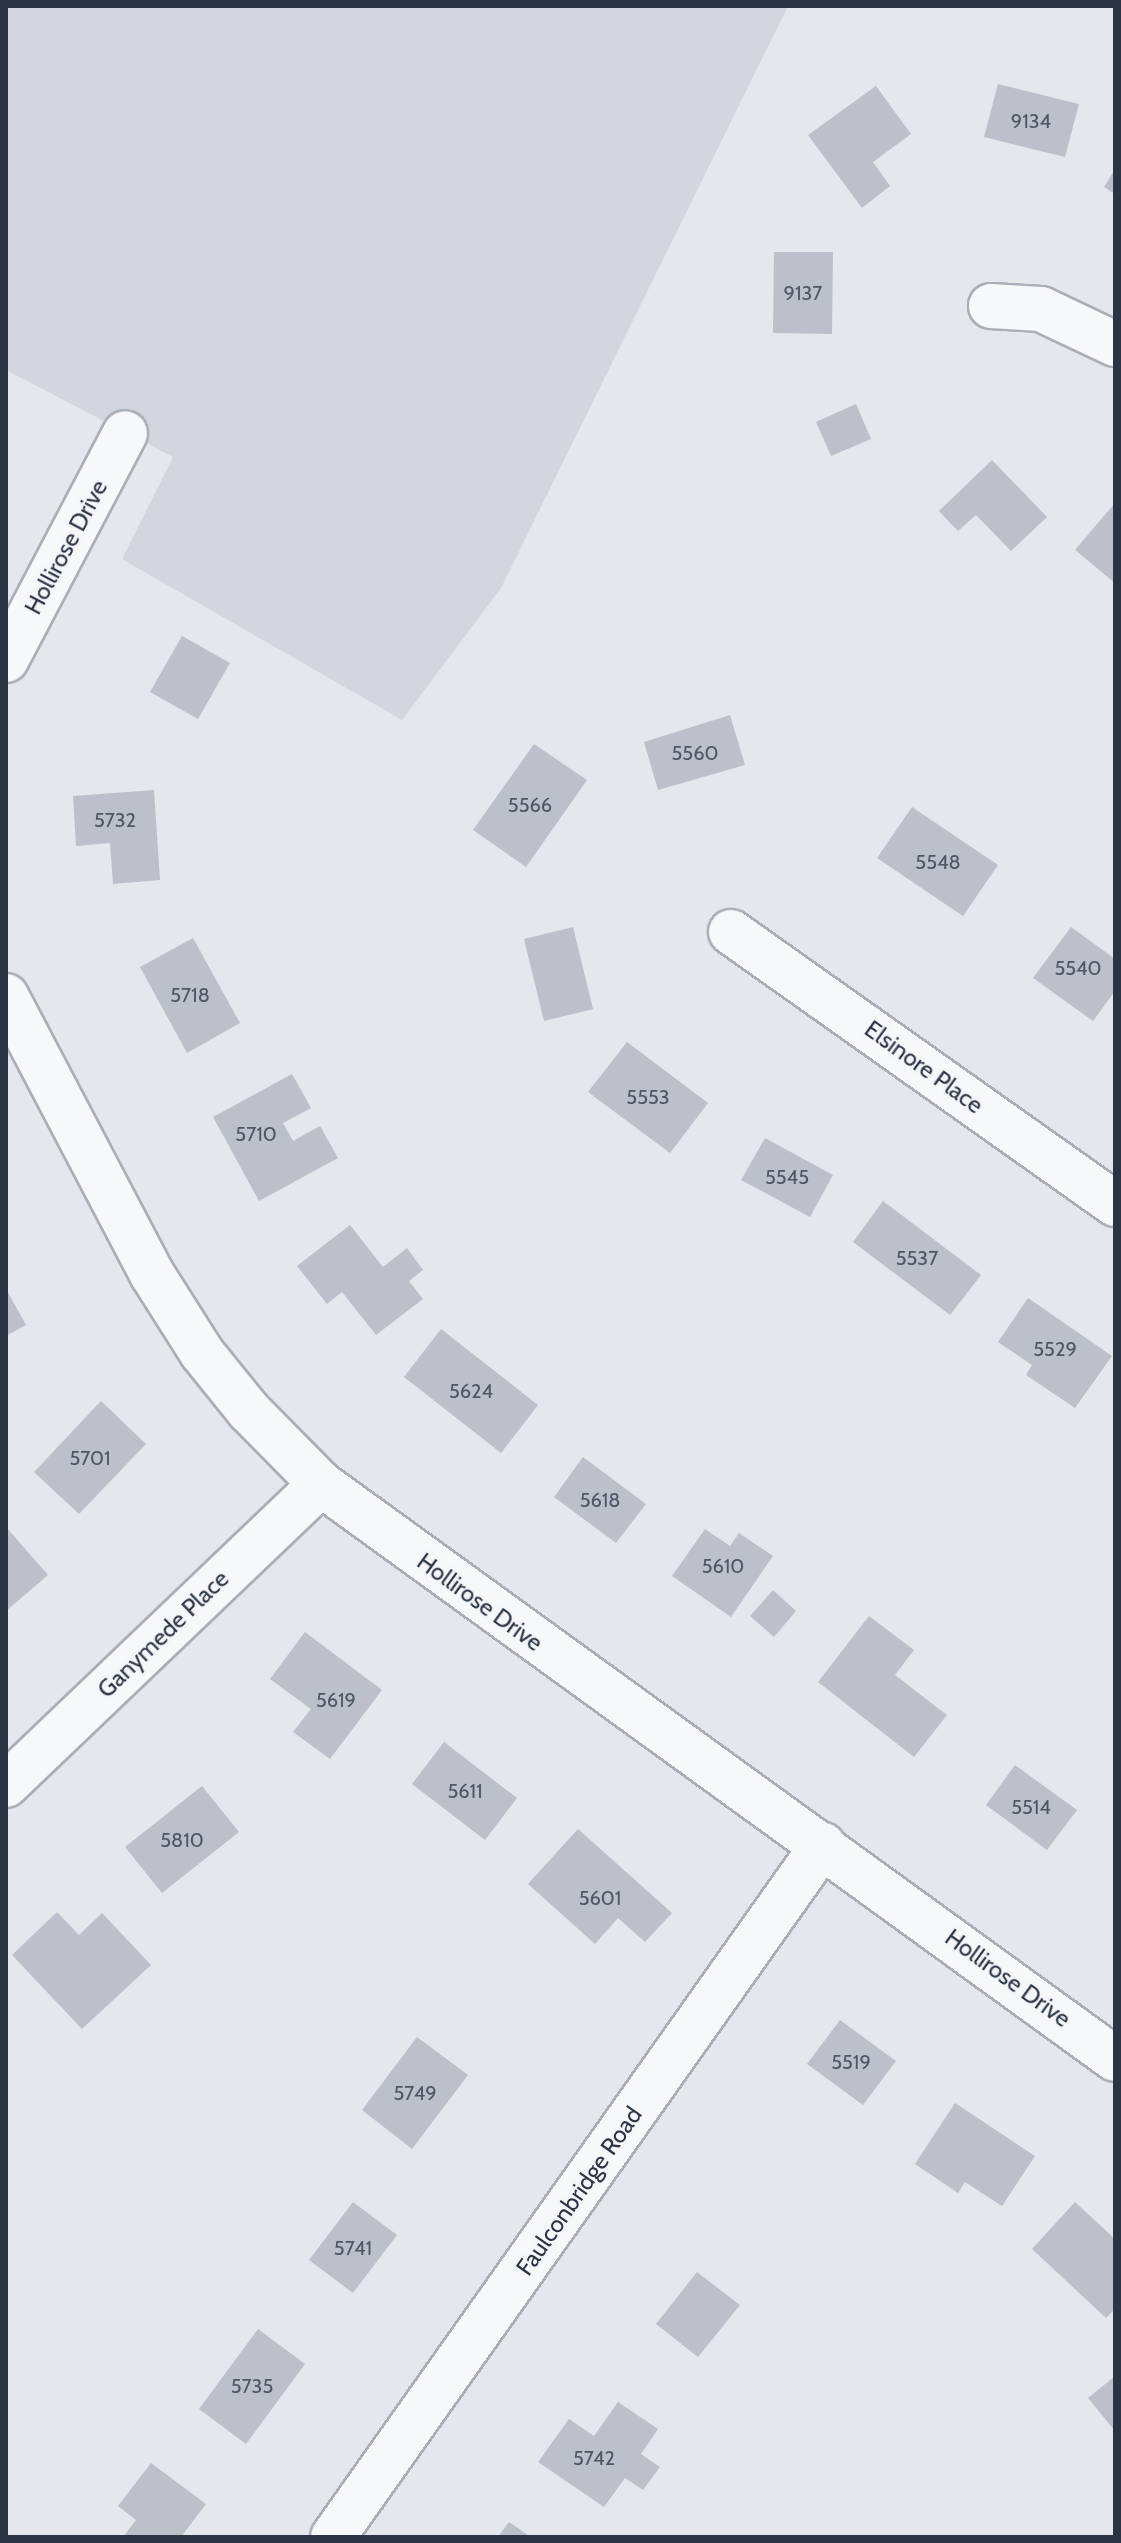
<!DOCTYPE html>
<html>
<head>
<meta charset="utf-8">
<style>
	body { margin:0 }
	#map { position:relative; width:1121px; height:2543px; overflow:hidden; background:#e4e7ec; font-family:Cabin,sans-serif }
	div>[style] { position:absolute }
	[style*='--x'] { left:calc(var(--x)*1px); top:calc(var(--y)*1px); width:calc(var(--w)*1px); rotate:calc(var(--a)*1deg) }
	.built>* { inset:0; background:#d2d6de }
	.building>* { inset:0; background:#bbc0ca }
	.roads { filter:drop-shadow(2px 0 #a9aeb7) drop-shadow(-2px 0 #a9aeb7) drop-shadow(0 2px #a9aeb7) drop-shadow(0 -2px #a9aeb7) }
	.minor>* { height:44px; margin:-22px; padding:0 22px; transform-origin:22px; border-radius:22px; background:#f7f8fa }
	span { translate:-50% -50%; white-space:nowrap; text-align:center; line-height:1.15; -webkit-text-stroke:6px #f4f6f9; paint-order:stroke }
	.number-label { font-size:20px; color:#4f5766 }
	.number-label span { -webkit-text-stroke-width:0 }
	.street-label { font-size:24px; color:#2b3445 }
	.frame { position:absolute; inset:0; border:8px solid #2b3445; pointer-events:none }
</style>
</head>
<body>
<div id="map">
	<div class="built">
		<i style="clip-path:polygon(6px 6px,788px 6px,501px 588px,402px 720px,122px 559px,173px 457px,6px 370px)"></i>
	</div>
	<div class="building">
		<i style="clip-path:polygon(998px 84px,1079px 104px,1065px 157px,984px 137px)"></i>
		<i style="clip-path:polygon(876px 86px,911px 134px,873px 162px,890px 186px,862px 208px,808px 135px)"></i>
		<i style="clip-path:polygon(1115px 169px,1115px 194px,1104px 187px)"></i>
		<i style="clip-path:polygon(774px 252px,833px 252px,832px 334px,773px 333px)"></i>
		<i style="clip-path:polygon(856px 404px,871px 439px,831px 456px,816px 422px)"></i>
		<i style="clip-path:polygon(992px 460px,1047px 517px,1011px 551px,976px 515px,958px 531px,939px 511px)"></i>
		<i style="clip-path:polygon(1115px 503px,1115px 583px,1075px 550px)"></i>
		<i style="clip-path:polygon(182px 636px,230px 663px,198px 719px,150px 692px)"></i>
		<i style="clip-path:polygon(730px 715px,745px 765px,658px 790px,644px 742px)"></i>
		<i style="clip-path:polygon(534px 744px,587px 780px,526px 867px,473px 830px)"></i>
		<i style="clip-path:polygon(154px 790px,160px 880px,113px 884px,110px 843px,76px 846px,73px 796px)"></i>
		<i style="clip-path:polygon(912px 807px,998px 865px,963px 916px,877px 858px)"></i>
		<i style="clip-path:polygon(573px 927px,593px 1009px,544px 1021px,524px 939px)"></i>
		<i style="clip-path:polygon(1071px 927px,1115px 959px,1115px 991px,1093px 1021px,1033px 978px)"></i>
		<i style="clip-path:polygon(193px 938px,240px 1023px,187px 1053px,140px 967px)"></i>
		<i style="clip-path:polygon(627px 1042px,708px 1103px,670px 1153px,588px 1092px)"></i>
		<i style="clip-path:polygon(292px 1074px,311px 1108px,283px 1123px,293px 1141px,320px 1126px,338px 1158px,259px 1201px,213px 1117px)"></i>
		<i style="clip-path:polygon(765px 1138px,833px 1175px,810px 1217px,741px 1180px)"></i>
		<i style="clip-path:polygon(883px 1201px,981px 1275px,950px 1315px,853px 1242px)"></i>
		<i style="clip-path:polygon(350px 1225px,383px 1267px,407px 1248px,423px 1270px,409px 1281px,423px 1299px,376px 1335px,342px 1292px,327px 1304px,297px 1266px)"></i>
		<i style="clip-path:polygon(6px 1289px,26px 1325px,6px 1336px)"></i>
		<i style="clip-path:polygon(1028px 1298px,1112px 1356px,1075px 1408px,1026px 1375px,1032px 1365px,998px 1342px)"></i>
		<i style="clip-path:polygon(441px 1329px,538px 1405px,501px 1453px,404px 1377px)"></i>
		<i style="clip-path:polygon(101px 1401px,146px 1444px,79px 1514px,34px 1472px)"></i>
		<i style="clip-path:polygon(583px 1457px,646px 1504px,616px 1543px,554px 1497px)"></i>
		<i style="clip-path:polygon(6px 1527px,48px 1575px,6px 1611px)"></i>
		<i style="clip-path:polygon(705px 1529px,730px 1546px,739px 1533px,773px 1556px,731px 1617px,672px 1576px)"></i>
		<i style="clip-path:polygon(773px 1590px,796px 1611px,774px 1637px,750px 1616px)"></i>
		<i style="clip-path:polygon(869px 1616px,914px 1650px,895px 1675px,947px 1715px,914px 1757px,818px 1682px)"></i>
		<i style="clip-path:polygon(305px 1632px,382px 1690px,330px 1759px,293px 1732px,311px 1709px,270px 1679px)"></i>
		<i style="clip-path:polygon(444px 1742px,517px 1798px,485px 1840px,412px 1784px)"></i>
		<i style="clip-path:polygon(1015px 1765px,1077px 1810px,1047px 1850px,986px 1805px)"></i>
		<i style="clip-path:polygon(202px 1786px,239px 1832px,162px 1893px,125px 1847px)"></i>
		<i style="clip-path:polygon(578px 1829px,672px 1913px,645px 1942px,618px 1918px,595px 1944px,528px 1884px)"></i>
		<i style="clip-path:polygon(57px 1912px,79px 1935px,102px 1913px,151px 1965px,82px 2029px,12px 1955px)"></i>
		<i style="clip-path:polygon(840px 2020px,896px 2061px,863px 2105px,807px 2064px)"></i>
		<i style="clip-path:polygon(417px 2037px,468px 2075px,412px 2149px,362px 2110px)"></i>
		<i style="clip-path:polygon(955px 2103px,1035px 2156px,1002px 2206px,965px 2182px,958px 2193px,915px 2164px)"></i>
		<i style="clip-path:polygon(353px 2202px,397px 2235px,353px 2293px,309px 2260px)"></i>
		<i style="clip-path:polygon(1075px 2202px,1115px 2239px,1115px 2309px,1106px 2318px,1032px 2249px)"></i>
		<i style="clip-path:polygon(697px 2272px,740px 2305px,698px 2357px,656px 2324px)"></i>
		<i style="clip-path:polygon(258px 2329px,305px 2364px,246px 2444px,199px 2409px)"></i>
		<i style="clip-path:polygon(1115px 2376px,1115px 2431px,1088px 2398px)"></i>
		<i style="clip-path:polygon(618px 2402px,658px 2429px,641px 2454px,660px 2467px,643px 2490px,625px 2478px,604px 2507px,538px 2462px,569px 2419px,594px 2436px)"></i>
		<i style="clip-path:polygon(151px 2463px,206px 2504px,181px 2537px,123px 2537px,136px 2520px,118px 2506px)"></i>
		<i style="clip-path:polygon(509px 2522px,531px 2537px,498px 2537px)"></i>
	</div>
	<div class="roads">
		<div class="minor">
			<i style="--x:991;--y:306;--w:50;--a:3.4"></i>
			<i style="--x:1041;--y:309;--w:82;--a:25.3"></i>
			<i style="--x:6;--y:660;--w:256;--a:-62.3"></i>
			<i style="--x:731;--y:932;--w:471;--a:35.3"></i>
			<i style="--x:6;--y:996;--w:314;--a:62.3"></i>
			<i style="--x:152;--y:1274;--w:93;--a:57.7"></i>
			<i style="--x:202;--y:1353;--w:75;--a:51"></i>
			<i style="--x:249;--y:1411;--w:103;--a:45.4"></i>
			<i style="--x:321;--y:1484;--w:980;--a:35.91"></i>
			<i style="--x:6;--y:1785;--w:436;--a:-43.7"></i>
			<i style="--x:333;--y:2537;--w:848;--a:-54.7"></i>
		</div>
	</div>
	<div class="number-label">
		<span style="left:1031px;top:121px">9134</span>
		<span style="left:803px;top:293px">9137</span>
		<span style="left:695px;top:753px">5560</span>
		<span style="left:530px;top:805px">5566</span>
		<span style="left:115px;top:820px">5732</span>
		<span style="left:938px;top:862px">5548</span>
		<span style="left:1078px;top:968px">5540</span>
		<span style="left:190px;top:995px">5718</span>
		<span style="left:648px;top:1097px">5553</span>
		<span style="left:256px;top:1134px">5710</span>
		<span style="left:787px;top:1177px">5545</span>
		<span style="left:917px;top:1258px">5537</span>
		<span style="left:1055px;top:1349px">5529</span>
		<span style="left:471px;top:1391px">5624</span>
		<span style="left:90px;top:1458px">5701</span>
		<span style="left:600px;top:1500px">5618</span>
		<span style="left:723px;top:1566px">5610</span>
		<span style="left:336px;top:1700px">5619</span>
		<span style="left:465px;top:1791px">5611</span>
		<span style="left:1031px;top:1807px">5514</span>
		<span style="left:182px;top:1840px">5810</span>
		<span style="left:600px;top:1898px">5601</span>
		<span style="left:851px;top:2062px">5519</span>
		<span style="left:415px;top:2093px">5749</span>
		<span style="left:353px;top:2248px">5741</span>
		<span style="left:252px;top:2386px">5735</span>
		<span style="left:594px;top:2458px">5742</span>
	</div>
	<div class="street-label">
		<span style="left:66px;top:547px;rotate:-62deg">Hollirose Drive</span>
		<span style="left:924px;top:1067px;rotate:36deg">Elsinore Place</span>
		<span style="left:480px;top:1602px;rotate:36deg">Hollirose Drive</span>
		<span style="left:163px;top:1634px;rotate:-44deg">Ganymede Place</span>
		<span style="left:1008px;top:1978px;rotate:36deg">Hollirose Drive</span>
		<span style="left:579px;top:2191px;rotate:-55deg">Faulconbridge Road</span>
	</div>
	<div class="frame"></div>
</div>
</body>
</html>
